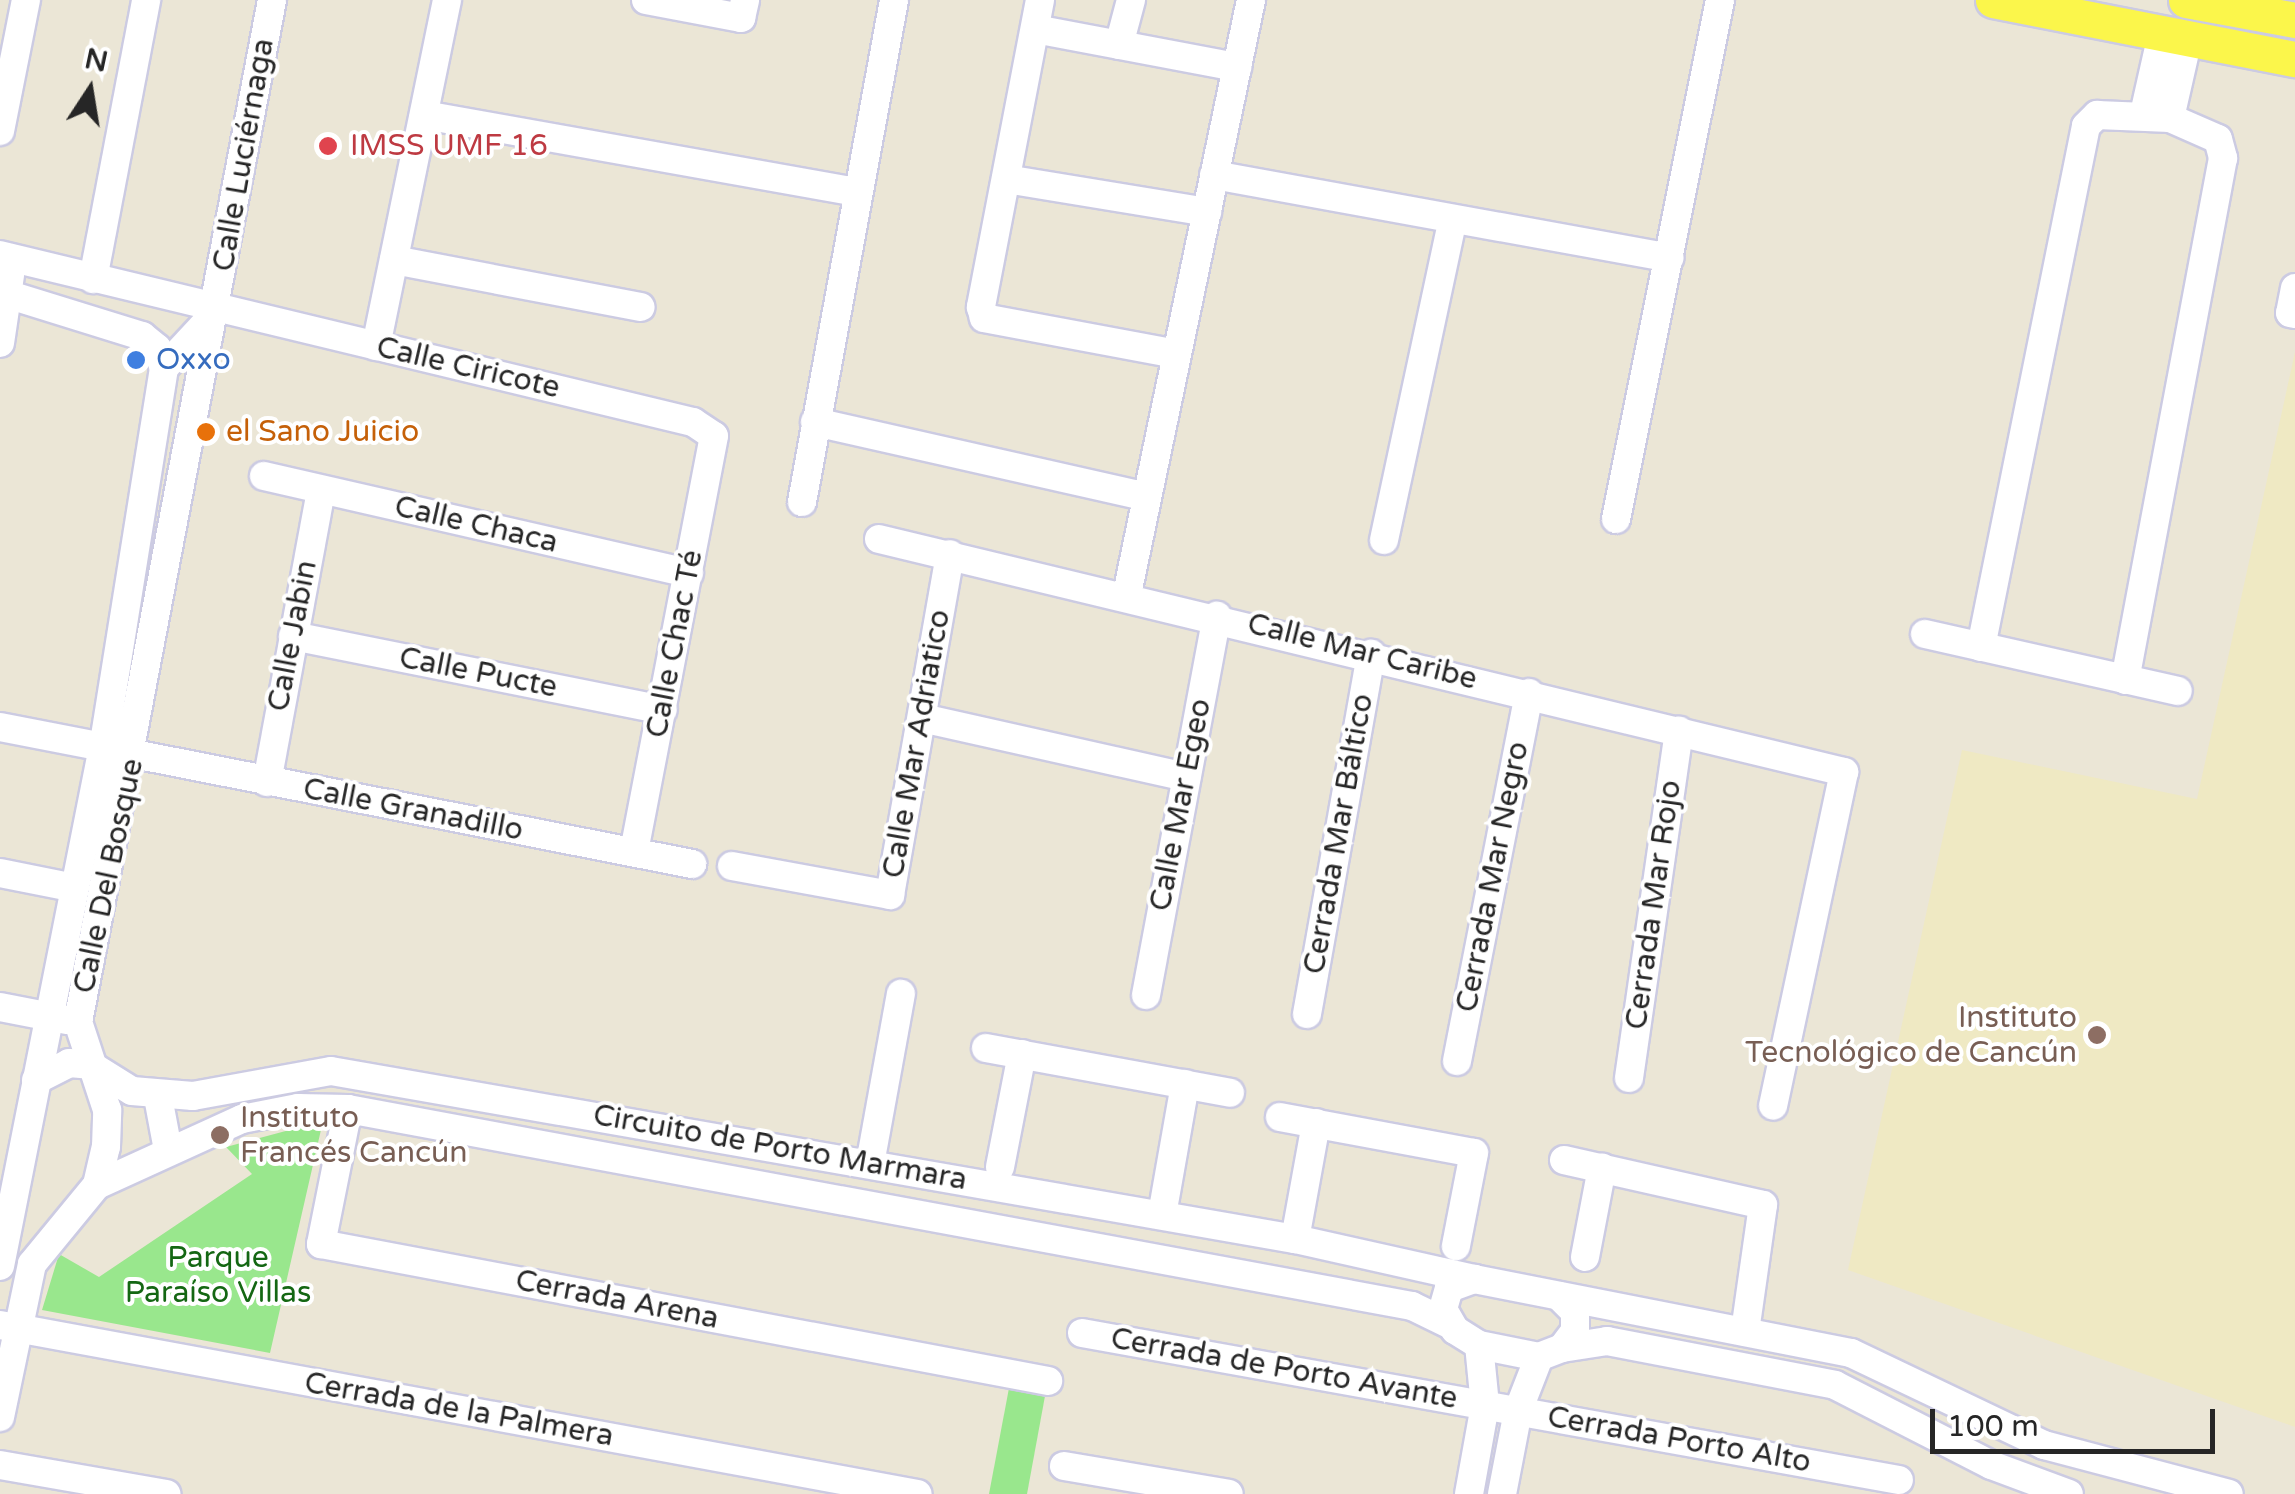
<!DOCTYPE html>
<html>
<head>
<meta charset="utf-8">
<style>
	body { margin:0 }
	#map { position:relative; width:2295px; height:1494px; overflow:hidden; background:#ebe6d6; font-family:"Varela Round",sans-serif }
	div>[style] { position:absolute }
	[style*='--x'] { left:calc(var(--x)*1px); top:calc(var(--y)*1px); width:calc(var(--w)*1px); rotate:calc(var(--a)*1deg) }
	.education>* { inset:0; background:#efe9c3 }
	.green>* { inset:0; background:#99e78d }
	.roads { filter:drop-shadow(2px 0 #cccbe2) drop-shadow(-2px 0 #cccbe2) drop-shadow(0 2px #cccbe2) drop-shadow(0 -2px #cccbe2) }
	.minor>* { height:28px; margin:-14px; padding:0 14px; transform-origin:14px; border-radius:14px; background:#fff }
	.major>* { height:35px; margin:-17.5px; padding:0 17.5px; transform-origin:17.5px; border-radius:17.5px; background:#fbf64b }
	.dots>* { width:28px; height:28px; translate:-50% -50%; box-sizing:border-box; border:5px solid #fff; border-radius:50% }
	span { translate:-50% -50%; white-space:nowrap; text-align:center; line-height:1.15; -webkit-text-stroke:8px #fff; paint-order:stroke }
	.health-label { font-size:30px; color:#be3a42 }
	.left { translate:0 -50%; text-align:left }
	.street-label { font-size:30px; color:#262626 }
	.shop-label { font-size:30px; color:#366cbe }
	.food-label { font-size:30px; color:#c56008 }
	.education-label { font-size:30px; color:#785e54 }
	.right { translate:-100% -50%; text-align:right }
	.park-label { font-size:30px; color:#146713 }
	.north { position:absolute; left:40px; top:40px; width:100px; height:100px; -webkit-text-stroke:8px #fff; paint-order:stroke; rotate:12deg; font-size:28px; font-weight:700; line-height:40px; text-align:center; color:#262626 }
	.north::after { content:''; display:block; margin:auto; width:35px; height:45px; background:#262626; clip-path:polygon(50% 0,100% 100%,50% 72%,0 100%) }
	.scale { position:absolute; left:1930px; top:1409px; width:285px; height:45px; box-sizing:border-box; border:5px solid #262626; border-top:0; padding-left:12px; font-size:30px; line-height:35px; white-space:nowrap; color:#262626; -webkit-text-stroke:8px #fff; paint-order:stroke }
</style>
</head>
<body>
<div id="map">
	<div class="education">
		<i style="clip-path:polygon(2295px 352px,2295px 1427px,1848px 1270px,1962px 750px,2197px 799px)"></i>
	</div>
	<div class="green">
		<i style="clip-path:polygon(323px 1121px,270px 1353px,42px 1310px,59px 1254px,99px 1277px,252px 1174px,226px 1147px)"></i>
		<i style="clip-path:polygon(1009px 1388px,1045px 1396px,1027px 1494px,989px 1494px)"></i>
	</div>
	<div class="roads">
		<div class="minor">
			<i style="--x:646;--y:0;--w:97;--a:10.7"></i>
			<i style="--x:741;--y:18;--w:18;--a:-77"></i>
			<i style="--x:1040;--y:0;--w:313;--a:100.9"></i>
			<i style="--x:981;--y:307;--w:11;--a:75"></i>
			<i style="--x:984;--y:318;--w:196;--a:10.6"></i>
			<i style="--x:1035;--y:29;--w:206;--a:10.7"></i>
			<i style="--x:1119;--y:45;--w:47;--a:-75.1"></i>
			<i style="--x:2144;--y:114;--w:82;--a:-77.3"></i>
			<i style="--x:424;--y:115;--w:441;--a:10.1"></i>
			<i style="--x:2170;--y:118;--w:81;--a:-77.2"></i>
			<i style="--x:0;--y:131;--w:134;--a:-78.8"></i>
			<i style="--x:1214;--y:175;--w:463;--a:10.3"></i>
			<i style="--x:1006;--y:179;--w:204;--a:9.3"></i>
			<i style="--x:0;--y:255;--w:713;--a:13.55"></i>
			<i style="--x:693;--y:422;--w:25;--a:34"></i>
			<i style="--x:714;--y:436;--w:424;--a:100.9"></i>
			<i style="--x:394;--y:260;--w:251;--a:10.8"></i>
			<i style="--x:93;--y:279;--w:284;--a:-79.2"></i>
			<i style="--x:2295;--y:288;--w:25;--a:101"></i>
			<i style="--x:2290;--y:313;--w:5;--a:11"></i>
			<i style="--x:0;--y:292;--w:149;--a:17.2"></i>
			<i style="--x:142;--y:336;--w:19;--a:39"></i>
			<i style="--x:157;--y:348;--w:21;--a:71"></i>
			<i style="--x:164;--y:368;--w:384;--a:99.1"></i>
			<i style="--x:103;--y:747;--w:529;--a:101.22"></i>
			<i style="--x:0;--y:343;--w:69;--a:-81.6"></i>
			<i style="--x:376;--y:346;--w:353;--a:-78.4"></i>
			<i style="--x:164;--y:368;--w:76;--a:-47.1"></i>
			<i style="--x:815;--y:422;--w:340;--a:12.7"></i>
			<i style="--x:264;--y:476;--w:436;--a:12.9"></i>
			<i style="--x:802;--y:502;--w:510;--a:-79.61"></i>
			<i style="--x:1616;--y:519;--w:529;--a:-78.67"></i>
			<i style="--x:879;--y:539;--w:993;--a:13.57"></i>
			<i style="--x:1844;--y:772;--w:341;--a:102"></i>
			<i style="--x:1384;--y:540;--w:328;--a:-77.9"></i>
			<i style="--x:1127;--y:594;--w:607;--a:-78.21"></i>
			<i style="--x:1925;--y:634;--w:259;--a:12.7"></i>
			<i style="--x:293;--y:636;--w:377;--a:11.3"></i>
			<i style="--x:1981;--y:647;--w:531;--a:-78.61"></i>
			<i style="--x:2086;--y:126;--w:16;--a:-45"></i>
			<i style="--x:2097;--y:115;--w:73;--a:2.4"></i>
			<i style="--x:2170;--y:118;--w:52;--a:23.6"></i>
			<i style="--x:2218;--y:139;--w:20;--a:75"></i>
			<i style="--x:2223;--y:158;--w:531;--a:100.63"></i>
			<i style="--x:922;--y:718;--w:271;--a:12.6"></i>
			<i style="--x:0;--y:727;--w:105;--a:11"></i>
			<i style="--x:134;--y:754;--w:569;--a:11.15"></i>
			<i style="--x:267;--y:782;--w:297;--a:-79.5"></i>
			<i style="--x:732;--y:866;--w:161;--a:10.4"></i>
			<i style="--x:890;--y:895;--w:346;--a:-80"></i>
			<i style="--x:0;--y:873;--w:76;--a:11.3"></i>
			<i style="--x:1146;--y:995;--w:386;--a:-79.4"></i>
			<i style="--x:0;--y:1007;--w:68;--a:11"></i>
			<i style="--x:1307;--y:1014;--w:366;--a:-79.9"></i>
			<i style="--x:986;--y:1048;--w:248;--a:10.4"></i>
			<i style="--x:1457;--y:1061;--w:375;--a:-78.9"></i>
			<i style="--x:1629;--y:1078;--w:351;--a:-81.8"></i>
			<i style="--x:36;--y:1080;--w:37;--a:-27"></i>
			<i style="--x:69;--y:1063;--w:21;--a:5"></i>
			<i style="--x:90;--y:1065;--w:49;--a:31.8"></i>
			<i style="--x:132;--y:1091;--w:61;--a:4.7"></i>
			<i style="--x:193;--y:1096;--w:140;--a:-10.3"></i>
			<i style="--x:331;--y:1071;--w:979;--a:9.89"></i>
			<i style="--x:1295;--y:1239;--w:183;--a:12.6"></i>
			<i style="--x:158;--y:1097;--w:54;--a:79.3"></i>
			<i style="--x:348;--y:1109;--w:138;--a:101.3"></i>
			<i style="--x:321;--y:1244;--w:740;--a:10.67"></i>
			<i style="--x:1280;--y:1117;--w:197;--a:10.5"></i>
			<i style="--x:1474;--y:1153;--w:95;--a:101"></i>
			<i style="--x:1564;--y:1160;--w:204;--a:12.7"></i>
			<i style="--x:1763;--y:1205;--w:128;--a:98.1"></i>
			<i style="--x:870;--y:1164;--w:173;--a:-79.7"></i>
			<i style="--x:1000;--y:1167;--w:115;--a:-79"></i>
			<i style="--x:97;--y:1185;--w:159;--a:-24.5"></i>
			<i style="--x:242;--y:1119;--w:57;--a:-11.1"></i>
			<i style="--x:298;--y:1108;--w:50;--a:1.1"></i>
			<i style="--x:348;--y:1109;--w:1082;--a:10.49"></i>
			<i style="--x:1412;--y:1306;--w:41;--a:25.9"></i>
			<i style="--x:1162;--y:1215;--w:133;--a:-80"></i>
			<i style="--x:1295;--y:1239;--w:118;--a:-79.7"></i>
			<i style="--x:1585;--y:1257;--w:91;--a:-79.2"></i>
			<i style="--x:1559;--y:1296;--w:23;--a:45"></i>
			<i style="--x:1575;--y:1312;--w:19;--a:90"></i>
			<i style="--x:1575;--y:1331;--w:21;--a:127"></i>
			<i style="--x:1562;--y:1348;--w:25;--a:159"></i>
			<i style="--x:1539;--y:1357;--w:61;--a:-168.7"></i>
			<i style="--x:1479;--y:1345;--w:28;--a:-148"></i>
			<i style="--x:1455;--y:1330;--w:24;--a:-120"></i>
			<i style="--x:1443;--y:1309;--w:22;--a:-74"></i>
			<i style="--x:1449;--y:1288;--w:27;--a:-20"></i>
			<i style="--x:1474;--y:1279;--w:384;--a:11.1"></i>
			<i style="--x:1851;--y:1353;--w:214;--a:25.5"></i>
			<i style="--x:2044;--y:1445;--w:191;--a:14.8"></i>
			<i style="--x:0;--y:1325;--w:933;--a:10.43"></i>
			<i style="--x:1082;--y:1333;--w:830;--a:10.2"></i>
			<i style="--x:1562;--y:1348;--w:46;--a:-8.8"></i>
			<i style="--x:1607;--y:1341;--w:232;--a:10.9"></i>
			<i style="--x:1835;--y:1385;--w:175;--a:27.1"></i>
			<i style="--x:1991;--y:1465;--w:83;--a:20.4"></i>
			<i style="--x:0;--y:1417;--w:156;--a:-78.2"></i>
			<i style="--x:32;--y:1264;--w:102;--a:-50.6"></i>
			<i style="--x:97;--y:1185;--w:39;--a:-77"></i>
			<i style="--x:106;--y:1147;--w:37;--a:-88"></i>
			<i style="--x:107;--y:1110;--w:93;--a:-108.2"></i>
			<i style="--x:78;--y:1022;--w:1040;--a:-79.25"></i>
			<i style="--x:0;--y:1465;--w:169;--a:9.9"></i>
			<i style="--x:1064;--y:1466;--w:167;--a:9.6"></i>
			<i style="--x:1469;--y:1494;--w:90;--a:-79.8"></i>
			<i style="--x:1485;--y:1405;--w:60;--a:-95.7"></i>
			<i style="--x:1502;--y:1494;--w:85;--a:-79.1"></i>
			<i style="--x:1518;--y:1411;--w:58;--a:-68.7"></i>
		</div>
		<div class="major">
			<i style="--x:1993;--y:0;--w:308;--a:11.1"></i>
			<i style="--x:2186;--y:0;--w:111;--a:10.4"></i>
		</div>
	</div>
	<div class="dots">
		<i style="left:328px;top:146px;background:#e0444e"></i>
		<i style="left:136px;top:360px;background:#3f7fe0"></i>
		<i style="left:206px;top:432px;background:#e8710a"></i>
		<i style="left:2097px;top:1035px;background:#8d6e63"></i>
		<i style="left:220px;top:1135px;background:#8d6e63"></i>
	</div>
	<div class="health-label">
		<span class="left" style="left:350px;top:146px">IMSS UMF 16</span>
	</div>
	<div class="street-label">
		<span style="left:244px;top:155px;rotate:-80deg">Calle Luciérnaga</span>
		<span style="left:468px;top:368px;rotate:13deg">Calle Ciricote</span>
		<span style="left:476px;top:525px;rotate:13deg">Calle Chaca</span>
		<span style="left:293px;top:636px;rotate:-79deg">Calle Jabin</span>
		<span style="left:675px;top:644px;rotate:-79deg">Calle Chac Té</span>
		<span style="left:1362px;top:652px;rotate:14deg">Calle Mar Caribe</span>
		<span style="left:478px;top:673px;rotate:11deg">Calle Pucte</span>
		<span style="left:917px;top:744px;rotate:-80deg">Calle Mar Adriatico</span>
		<span style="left:1181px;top:805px;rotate:-79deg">Calle Mar Egeo</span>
		<span style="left:413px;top:810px;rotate:11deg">Calle Granadillo</span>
		<span style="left:1339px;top:834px;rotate:-80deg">Cerrada Mar Báltico</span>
		<span style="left:109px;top:876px;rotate:-78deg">Calle Del Bosque</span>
		<span style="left:1493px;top:877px;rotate:-79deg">Cerrada Mar Negro</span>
		<span style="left:1654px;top:905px;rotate:-82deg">Cerrada Mar Rojo</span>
		<span style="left:780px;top:1148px;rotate:10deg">Circuito de Porto Marmara</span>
		<span style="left:617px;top:1300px;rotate:11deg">Cerrada Arena</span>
		<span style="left:1284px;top:1369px;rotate:10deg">Cerrada de Porto Avante</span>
		<span style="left:459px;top:1410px;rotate:10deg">Cerrada de la Palmera</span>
		<span style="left:1679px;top:1440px;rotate:10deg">Cerrada Porto Alto</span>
	</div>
	<div class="shop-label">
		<span class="left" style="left:156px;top:360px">Oxxo</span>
	</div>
	<div class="food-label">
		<span class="left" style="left:226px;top:432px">el Sano Juicio</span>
	</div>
	<div class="education-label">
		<span class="right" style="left:2077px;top:1035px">Instituto<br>Tecnológico de Cancún</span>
		<span class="left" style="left:240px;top:1135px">Instituto<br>Francés Cancún</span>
	</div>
	<div class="park-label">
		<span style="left:218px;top:1275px">Parque<br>Paraíso Villas</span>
	</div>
	<div class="north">N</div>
	<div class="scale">100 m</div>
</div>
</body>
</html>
